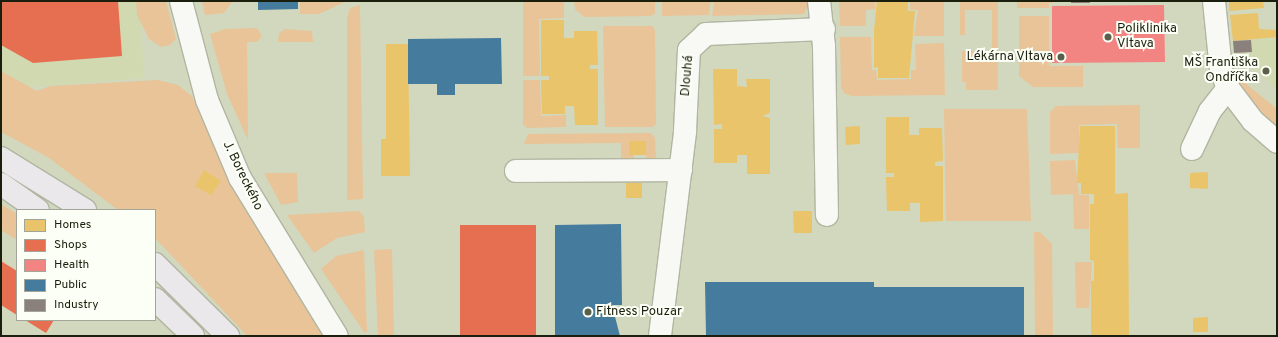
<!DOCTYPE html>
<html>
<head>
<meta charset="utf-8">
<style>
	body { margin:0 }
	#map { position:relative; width:1278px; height:337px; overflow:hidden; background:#d2d8be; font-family:Overpass,sans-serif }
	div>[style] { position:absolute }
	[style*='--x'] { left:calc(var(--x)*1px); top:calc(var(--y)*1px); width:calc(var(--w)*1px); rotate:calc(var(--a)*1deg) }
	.built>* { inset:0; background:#d0d9b0 }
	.green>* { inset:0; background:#e9c498 }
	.homes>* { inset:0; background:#e9c46a }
	.shops>* { inset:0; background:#e76f51 }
	.health>* { inset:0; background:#f28482 }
	.public>* { inset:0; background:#457b9d }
	.industry>* { inset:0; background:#8a817c }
	.roads { filter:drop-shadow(1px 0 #b1b5a1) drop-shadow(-1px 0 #b1b5a1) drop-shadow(0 1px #b1b5a1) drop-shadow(0 -1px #b1b5a1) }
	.minor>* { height:22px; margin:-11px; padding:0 11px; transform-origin:11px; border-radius:11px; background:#f8f9f5 }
	.major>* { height:22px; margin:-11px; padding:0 11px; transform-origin:11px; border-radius:11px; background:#eae8eb }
	.dots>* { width:11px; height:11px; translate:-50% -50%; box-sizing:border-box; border:2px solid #fcfff6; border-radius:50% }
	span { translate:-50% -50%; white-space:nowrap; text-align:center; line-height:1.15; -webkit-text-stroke:4px #fcfff6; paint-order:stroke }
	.poi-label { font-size:13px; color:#1a1e0c }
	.left { translate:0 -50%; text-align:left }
	.right { translate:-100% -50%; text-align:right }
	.street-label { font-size:13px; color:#1a1e0c }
	.frame { position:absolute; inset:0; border:2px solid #1a1e0c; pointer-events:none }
	.legend { position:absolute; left:16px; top:209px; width:140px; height:112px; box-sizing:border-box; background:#fcfff6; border:1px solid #a2a598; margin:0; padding:5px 7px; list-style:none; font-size:12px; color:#1a1e0c }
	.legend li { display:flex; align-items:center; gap:8px; height:20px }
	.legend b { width:20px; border:1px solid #a2a598 }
</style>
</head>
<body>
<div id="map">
	<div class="built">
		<i style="clip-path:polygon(1px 1px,140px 1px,144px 78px,1px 89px)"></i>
		<i style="clip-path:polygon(1277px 37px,1277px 90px,1239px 53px,1252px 52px,1251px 40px)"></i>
	</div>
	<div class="green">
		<i style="clip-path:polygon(136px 1px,166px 1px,176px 39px,170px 45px,161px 47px,149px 39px,137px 15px)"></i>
		<i style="clip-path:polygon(202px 1px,233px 1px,224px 13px,205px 15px)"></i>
		<i style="clip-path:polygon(300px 1px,347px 1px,319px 14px,300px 14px)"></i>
		<i style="clip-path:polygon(523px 1px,564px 1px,564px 18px,539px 19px,540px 76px,523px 76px)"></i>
		<i style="clip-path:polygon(574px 1px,655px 1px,655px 13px,651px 16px,584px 17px,575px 9px)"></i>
		<i style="clip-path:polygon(662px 1px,711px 1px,709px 15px,662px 16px)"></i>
		<i style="clip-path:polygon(714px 1px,810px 1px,804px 14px,712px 16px)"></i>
		<i style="clip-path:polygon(839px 1px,875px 1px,875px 9px,866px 10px,866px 26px,840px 26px)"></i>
		<i style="clip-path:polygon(944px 1px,944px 36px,914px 36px,918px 10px,910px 10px,910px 2px)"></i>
		<i style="clip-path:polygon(960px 1px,998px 1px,998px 90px,966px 90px,966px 82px,962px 82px,962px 51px,992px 51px,992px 10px,965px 10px,965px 35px,960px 35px)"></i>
		<i style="clip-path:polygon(1017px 1px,1053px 1px,1053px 3px,1049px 3px,1049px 8px,1017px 8px)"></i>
		<i style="clip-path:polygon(360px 5px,363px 199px,347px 200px,347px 18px,350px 8px)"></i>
		<i style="clip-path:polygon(1019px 16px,1049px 16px,1049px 66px,1083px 66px,1083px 87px,1033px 87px,1019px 76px)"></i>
		<i style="clip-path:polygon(603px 26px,652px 26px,655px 30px,656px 124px,653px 127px,605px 127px)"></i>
		<i style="clip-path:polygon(257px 28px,262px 36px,257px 42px,247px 42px,248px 140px,227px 94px,210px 34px,225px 29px)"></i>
		<i style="clip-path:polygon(285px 29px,312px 31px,313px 42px,278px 42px,279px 33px)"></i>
		<i style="clip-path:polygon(840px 37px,871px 37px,872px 70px,876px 70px,877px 80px,911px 79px,911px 70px,916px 70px,915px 44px,944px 43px,945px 95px,851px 96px,844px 93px,841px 87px)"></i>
		<i style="clip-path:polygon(1px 71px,37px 91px,50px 86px,158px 80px,178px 85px,192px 96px,223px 167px,324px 336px,247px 336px,155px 238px,155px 210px,118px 210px,49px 158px,1px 132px)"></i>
		<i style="clip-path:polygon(1234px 74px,1277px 109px,1277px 127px,1244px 96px)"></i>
		<i style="clip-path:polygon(523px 80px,540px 80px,541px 116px,566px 115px,566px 127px,527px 128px,523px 124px)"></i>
		<i style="clip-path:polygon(1140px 105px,1140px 148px,1118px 148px,1117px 124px,1079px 125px,1079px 153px,1050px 154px,1050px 112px,1056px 106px)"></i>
		<i style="clip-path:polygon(944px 109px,1027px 109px,1031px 221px,946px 221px)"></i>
		<i style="clip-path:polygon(651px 133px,655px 138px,656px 159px,646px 160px,646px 141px,629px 141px,629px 155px,634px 155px,634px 159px,621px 159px,621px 143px,524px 144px,528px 134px)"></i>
		<i style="clip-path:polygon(1075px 160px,1079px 195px,1089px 195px,1089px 229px,1074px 229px,1073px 194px,1051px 195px,1050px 161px)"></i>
		<i style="clip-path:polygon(264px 173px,297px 173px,298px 202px,281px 205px)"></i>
		<i style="clip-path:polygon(1px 204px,17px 214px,17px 240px,1px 230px)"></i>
		<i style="clip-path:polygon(359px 211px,364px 217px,365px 232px,337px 238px,314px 253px,287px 215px)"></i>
		<i style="clip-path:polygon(1034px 232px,1040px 232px,1052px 244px,1053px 336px,1035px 336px)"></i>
		<i style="clip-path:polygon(392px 249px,394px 336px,378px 336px,374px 250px)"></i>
		<i style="clip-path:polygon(364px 250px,367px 332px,364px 332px,321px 269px,336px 256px)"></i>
		<i style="clip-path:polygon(1075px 262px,1092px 262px,1089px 308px,1076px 308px)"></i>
	</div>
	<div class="homes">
		<i style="clip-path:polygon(877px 1px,908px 1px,908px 11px,915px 11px,909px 78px,878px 78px,878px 67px,874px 68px,874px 30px)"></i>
		<i style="clip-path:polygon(1229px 1px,1263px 1px,1264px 8px,1229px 11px)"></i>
		<i style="clip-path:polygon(1258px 13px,1259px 29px,1277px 30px,1277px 37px,1233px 41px,1230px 15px)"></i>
		<i style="clip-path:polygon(541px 20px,564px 20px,564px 38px,574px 38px,574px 31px,597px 31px,598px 65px,590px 65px,590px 69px,598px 69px,598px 125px,575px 125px,574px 106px,565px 106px,565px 114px,542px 114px,541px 80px,549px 80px,549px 76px,541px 76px)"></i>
		<i style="clip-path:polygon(386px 44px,408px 44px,410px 176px,381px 176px,381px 139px,386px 139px)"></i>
		<i style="clip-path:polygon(713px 69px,737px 69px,737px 86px,747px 87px,746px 79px,770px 79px,770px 113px,762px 116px,770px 118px,770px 174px,747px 174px,747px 155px,737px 155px,737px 163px,714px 163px,714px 129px,722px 129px,722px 124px,714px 125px)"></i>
		<i style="clip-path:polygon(886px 117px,909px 117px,909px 135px,919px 135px,919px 128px,942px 128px,943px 161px,935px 162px,935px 166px,943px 166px,943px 221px,920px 222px,920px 203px,910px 203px,910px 211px,887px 211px,886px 177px,894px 177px,894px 173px,886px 173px)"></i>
		<i style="clip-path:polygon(860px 126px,860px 144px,846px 145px,845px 127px)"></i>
		<i style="clip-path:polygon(1080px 126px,1115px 126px,1115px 194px,1128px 193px,1129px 336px,1091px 336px,1091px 281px,1094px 281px,1094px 261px,1090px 260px,1090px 204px,1094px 204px,1094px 194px,1081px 194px,1081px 183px,1077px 183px)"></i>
		<i style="clip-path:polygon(629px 141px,646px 141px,646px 155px,629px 155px)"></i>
		<i style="clip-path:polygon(204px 170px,221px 181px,211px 195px,195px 186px)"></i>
		<i style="clip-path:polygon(1208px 172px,1208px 189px,1190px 188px,1190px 173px)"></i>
		<i style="clip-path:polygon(626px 183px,642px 183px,642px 198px,626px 198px)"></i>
		<i style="clip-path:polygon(793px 211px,812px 211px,812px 233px,794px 233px)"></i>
		<i style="clip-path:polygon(1208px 317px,1208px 332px,1193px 332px,1193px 318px)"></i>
	</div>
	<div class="shops">
		<i style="clip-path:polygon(1px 1px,118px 1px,122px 56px,33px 63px,1px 45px)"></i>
		<i style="clip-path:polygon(460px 225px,536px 225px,536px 336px,460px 336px)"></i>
		<i style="clip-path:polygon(1px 261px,17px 271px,17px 315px,1px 305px)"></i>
		<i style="clip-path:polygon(25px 320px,54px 320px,46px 333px)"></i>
	</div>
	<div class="health">
		<i style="clip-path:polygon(1164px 5px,1165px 62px,1052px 63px,1052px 6px)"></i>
	</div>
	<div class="public">
		<i style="clip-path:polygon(258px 1px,298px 1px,298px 9px,258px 10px)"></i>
		<i style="clip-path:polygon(501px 38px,502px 84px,455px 84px,455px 95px,437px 95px,437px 84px,408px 84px,408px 39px)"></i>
		<i style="clip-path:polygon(621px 224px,622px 305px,612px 305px,620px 336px,555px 336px,555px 225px)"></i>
		<i style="clip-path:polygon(705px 282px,874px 282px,874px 287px,1024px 287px,1024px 336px,706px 336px)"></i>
	</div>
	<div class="industry">
		<i style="clip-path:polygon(1071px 1px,1090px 1px,1090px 3px,1071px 3px)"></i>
		<i style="clip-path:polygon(1251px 40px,1252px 52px,1234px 53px,1233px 41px)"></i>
	</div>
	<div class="roads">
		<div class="minor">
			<i style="--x:181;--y:1;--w:102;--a:75.3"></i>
			<i style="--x:207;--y:100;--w:85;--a:67.1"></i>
			<i style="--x:240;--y:178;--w:185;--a:58.5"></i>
			<i style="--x:819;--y:1;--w:45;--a:83.7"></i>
			<i style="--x:824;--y:46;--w:169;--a:89"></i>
			<i style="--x:1214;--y:1;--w:69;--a:84.2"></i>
			<i style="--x:1221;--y:70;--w:19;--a:69"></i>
			<i style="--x:1228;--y:88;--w:41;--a:52.9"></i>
			<i style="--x:1253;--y:121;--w:32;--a:41"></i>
			<i style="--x:1192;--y:149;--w:42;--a:-64.7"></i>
			<i style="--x:1210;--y:111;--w:29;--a:-52"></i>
			<i style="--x:516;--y:171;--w:165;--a:-0.3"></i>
			<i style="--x:660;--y:336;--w:207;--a:-83"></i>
			<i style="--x:685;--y:131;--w:81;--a:-87.2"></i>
			<i style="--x:689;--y:50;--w:23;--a:-43"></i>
			<i style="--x:706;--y:34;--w:118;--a:-2.4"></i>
		</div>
		<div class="major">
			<i style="--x:1;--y:158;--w:99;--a:31.8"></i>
			<i style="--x:1;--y:184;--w:45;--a:35.1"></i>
			<i style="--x:155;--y:264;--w:103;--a:44.6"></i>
			<i style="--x:155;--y:299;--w:53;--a:44.2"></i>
		</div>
	</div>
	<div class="dots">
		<i style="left:1108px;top:37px;background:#5a5f4a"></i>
		<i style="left:1061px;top:57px;background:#5a5f4a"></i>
		<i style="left:1266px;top:71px;background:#5a5f4a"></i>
		<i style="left:588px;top:312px;background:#5a5f4a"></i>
	</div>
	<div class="poi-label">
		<span class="left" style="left:1117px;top:37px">Poliklinika<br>Vltava</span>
		<span class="right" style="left:1053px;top:57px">Lékárna Vltava</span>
		<span class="right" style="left:1258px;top:71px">MŠ Františka<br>Ondříčka</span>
		<span class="left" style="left:596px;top:312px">Fitness Pouzar</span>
	</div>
	<div class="street-label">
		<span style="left:688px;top:76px;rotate:-85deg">Dlouhá</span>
		<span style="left:242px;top:176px;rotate:64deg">J. Boreckého</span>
	</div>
	<div class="frame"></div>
	<ul class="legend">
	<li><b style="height:11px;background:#e9c46a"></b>Homes</li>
	<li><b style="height:11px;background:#e76f51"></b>Shops</li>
	<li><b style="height:11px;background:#f28482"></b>Health</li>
	<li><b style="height:11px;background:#457b9d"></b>Public</li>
	<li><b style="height:11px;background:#8a817c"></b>Industry</li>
	</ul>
</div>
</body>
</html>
